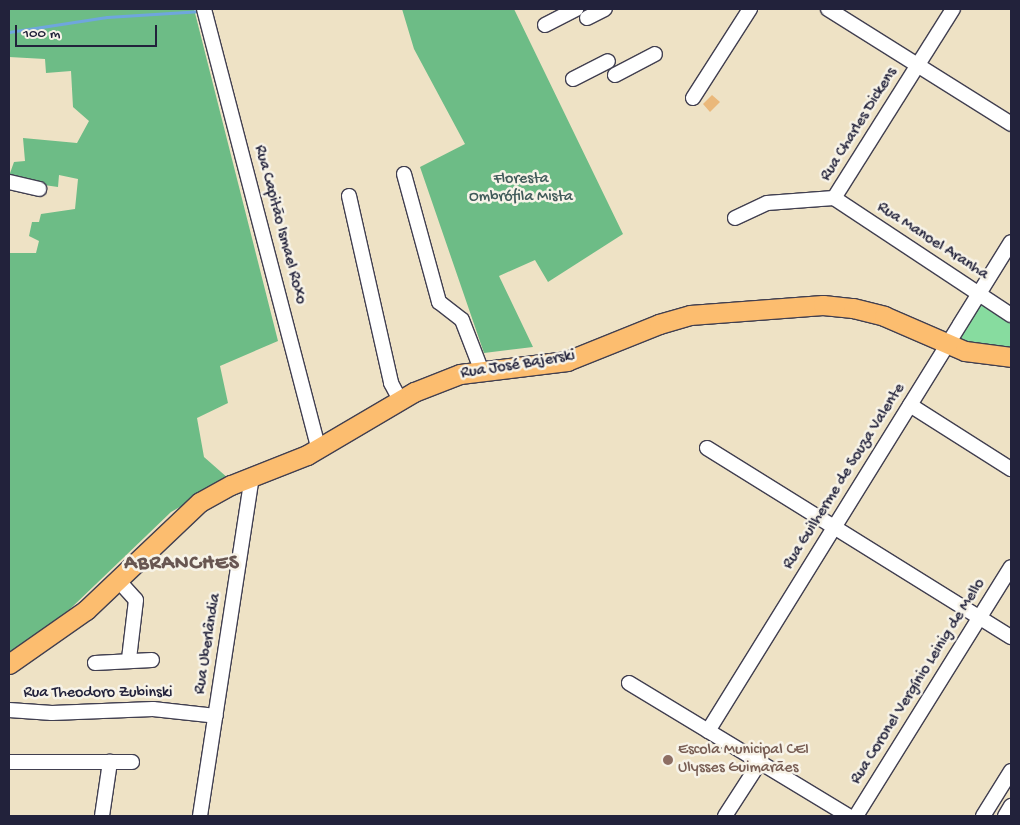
<!DOCTYPE html>
<html>
<head>
<meta charset="utf-8">
<style>
	body { margin:0 }
	#map { position:relative; width:1020px; height:825px; overflow:hidden; background:#eee2c5; font-family:"Gochi Hand",sans-serif }
	div>[style] { position:absolute }
	[style*='--x'] { left:calc(var(--x)*1px); top:calc(var(--y)*1px); width:calc(var(--w)*1px); rotate:calc(var(--a)*1deg) }
	.green>* { inset:0; background:#87dc9f }
	.forest>* { inset:0; background:#6dbc86 }
	.stream>* { height:3px; margin:-1.5px; padding:0 1.5px; transform-origin:1.5px; border-radius:1.5px; background:#6fa6dd }
	.building>* { inset:0; background:#eab87a }
	.roads { filter:drop-shadow(1px 0 #413f50) drop-shadow(-1px 0 #413f50) drop-shadow(0 1px #413f50) drop-shadow(0 -1px #413f50) }
	.minor>* { height:14px; margin:-7px; padding:0 7px; transform-origin:7px; border-radius:7px; background:#fff }
	.major>* { height:19px; margin:-9.5px; padding:0 9.5px; transform-origin:9.5px; border-radius:9.5px; background:#fcbd6f }
	.dots>* { width:14px; height:14px; translate:-50% -50%; box-sizing:border-box; border:2px solid #f7f3e8; border-radius:50% }
	span { translate:-50% -50%; white-space:nowrap; text-align:center; line-height:1.15; -webkit-text-stroke:5px #f7f3e8; paint-order:stroke }
	.street-label { font-size:16px; color:#22223b }
	.park-label { font-size:16px; color:#405a59 }
	.education-label { font-size:16px; color:#785e54 }
	.left { translate:0 -50%; text-align:left }
	.district-label { font-size:21px; color:#685651; font-weight:700; letter-spacing:1px }
	.frame { position:absolute; inset:0; border:10px solid #22223b; pointer-events:none }
	.scale { position:absolute; left:15px; top:25px; width:142px; height:22px; box-sizing:border-box; border:2px solid #22223b; border-top:0; padding-left:6px; font-size:15px; line-height:18px; white-space:nowrap; color:#22223b; -webkit-text-stroke:4px #f7f3e8; paint-order:stroke }
</style>
</head>
<body>
<div id="map">
	<div class="green">
		<i style="clip-path:polygon(980px 300px,1011px 320px,1011px 352px,953px 342px)"></i>
	</div>
	<div class="forest">
		<i style="clip-path:polygon(9px 9px,194px 9px,278px 341px,220px 366px,228px 403px,197px 418px,204px 457px,229px 479px,171px 512px,70px 609px,9px 655px,9px 253px,36px 253px,39px 241px,29px 236px,32px 222px,39px 222px,41px 214px,75px 209px,78px 179px,59px 175px,58px 187px,9px 180px,9px 176px,14px 162px,25px 161px,23px 138px,77px 143px,89px 121px,73px 107px,71px 71px,46px 73px,45px 59px,9px 57px)"></i>
		<i style="clip-path:polygon(402px 9px,514px 9px,623px 234px,548px 282px,535px 260px,499px 276px,533px 347px,484px 353px,420px 167px,465px 144px,414px 49px)"></i>
	</div>
	<div class="stream">
		<i style="--x:9;--y:32;--w:99;--a:-8.7"></i>
		<i style="--x:107;--y:17;--w:95;--a:-3.6"></i>
	</div>
	<div class="building">
		<i style="clip-path:polygon(712px 95px,720px 102px,710px 112px,703px 104px)"></i>
	</div>
	<div class="roads">
		<div class="minor">
			<i style="--x:204;--y:9;--w:455;--a:75.4"></i>
			<i style="--x:828;--y:9;--w:216;--a:32.1"></i>
			<i style="--x:587;--y:18;--w:20;--a:-27"></i>
			<i style="--x:545;--y:25;--w:35;--a:-27"></i>
			<i style="--x:615;--y:75;--w:45;--a:-27.7"></i>
			<i style="--x:573;--y:79;--w:39;--a:-27"></i>
			<i style="--x:693;--y:98;--w:106;--a:-57.4"></i>
			<i style="--x:404;--y:174;--w:133;--a:74.7"></i>
			<i style="--x:439;--y:302;--w:29;--a:38"></i>
			<i style="--x:462;--y:320;--w:53;--a:68.8"></i>
			<i style="--x:9;--y:182;--w:31;--a:13"></i>
			<i style="--x:349;--y:196;--w:192;--a:77.3"></i>
			<i style="--x:391;--y:383;--w:19;--a:62"></i>
			<i style="--x:834;--y:198;--w:212;--a:33.5"></i>
			<i style="--x:735;--y:218;--w:35;--a:-25"></i>
			<i style="--x:767;--y:203;--w:67;--a:-4.3"></i>
			<i style="--x:834;--y:198;--w:223;--a:-57.8"></i>
			<i style="--x:910;--y:405;--w:120;--a:32.4"></i>
			<i style="--x:707;--y:448;--w:358;--a:31.9"></i>
			<i style="--x:117;--y:579;--w:28;--a:48"></i>
			<i style="--x:136;--y:600;--w:59;--a:96.8"></i>
			<i style="--x:95;--y:663;--w:57;--a:-3"></i>
			<i style="--x:629;--y:683;--w:257;--a:31.2"></i>
			<i style="--x:9;--y:710;--w:43;--a:4"></i>
			<i style="--x:52;--y:713;--w:101;--a:-2.3"></i>
			<i style="--x:153;--y:709;--w:63;--a:6.3"></i>
			<i style="--x:708;--y:731;--w:575;--a:-58.22"></i>
			<i style="--x:9;--y:762;--w:123;--a:0"></i>
			<i style="--x:102;--y:816;--w:55;--a:-81.6"></i>
			<i style="--x:200;--y:816;--w:344;--a:-81.3"></i>
			<i style="--x:725;--y:816;--w:64;--a:-57.1"></i>
			<i style="--x:856;--y:816;--w:293;--a:-58.1"></i>
			<i style="--x:983;--y:816;--w:53;--a:-58.1"></i>
			<i style="--x:1005;--y:816;--w:12;--a:-59"></i>
		</div>
		<div class="major">
			<i style="--x:9;--y:664;--w:94;--a:-35"></i>
			<i style="--x:86;--y:610;--w:157;--a:-43.5"></i>
			<i style="--x:200;--y:502;--w:35;--a:-29"></i>
			<i style="--x:231;--y:485;--w:82;--a:-21.5"></i>
			<i style="--x:307;--y:455;--w:124;--a:-30.5"></i>
			<i style="--x:414;--y:392;--w:49;--a:-21.4"></i>
			<i style="--x:460;--y:374;--w:108;--a:-6.9"></i>
			<i style="--x:567;--y:361;--w:99;--a:-21.9"></i>
			<i style="--x:659;--y:324;--w:32;--a:-16"></i>
			<i style="--x:690;--y:315;--w:133;--a:-4.3"></i>
			<i style="--x:823;--y:305;--w:30;--a:6"></i>
			<i style="--x:853;--y:308;--w:32;--a:14"></i>
			<i style="--x:884;--y:316;--w:88;--a:23.4"></i>
			<i style="--x:965;--y:351;--w:46;--a:7.4"></i>
		</div>
	</div>
	<div class="dots">
		<i style="left:668px;top:760px;background:#8d6e63"></i>
	</div>
	<div class="street-label">
		<span style="left:860px;top:125px;rotate:-58deg">Rua Charles Dickens</span>
		<span style="left:279px;top:225px;rotate:75deg">Rua Capitão Ismael Roxo</span>
		<span style="left:932px;top:242px;rotate:33deg">Rua Manoel Aranha</span>
		<span style="left:518px;top:366px;rotate:-9deg">Rua José Bajerski</span>
		<span style="left:845px;top:477px;rotate:-58deg">Rua Guilherme de Souza Valente</span>
		<span style="left:209px;top:644px;rotate:-81deg">Rua Uberlândia</span>
		<span style="left:919px;top:682px;rotate:-58deg">Rua Coronel Vergínio Leinig de Mello</span>
		<span style="left:98px;top:694px">Rua Theodoro Zubinski</span>
	</div>
	<div class="park-label">
		<span style="left:521px;top:189px">Floresta<br>Ombrófila Mista</span>
	</div>
	<div class="education-label">
		<span class="left" style="left:678px;top:760px">Escola Municipal CEI<br>Ulysses Guimarães</span>
	</div>
	<div class="district-label">
		<span style="left:182px;top:565px">ABRANCHES</span>
	</div>
	<div class="frame"></div>
	<div class="scale">100 m</div>
</div>
</body>
</html>
